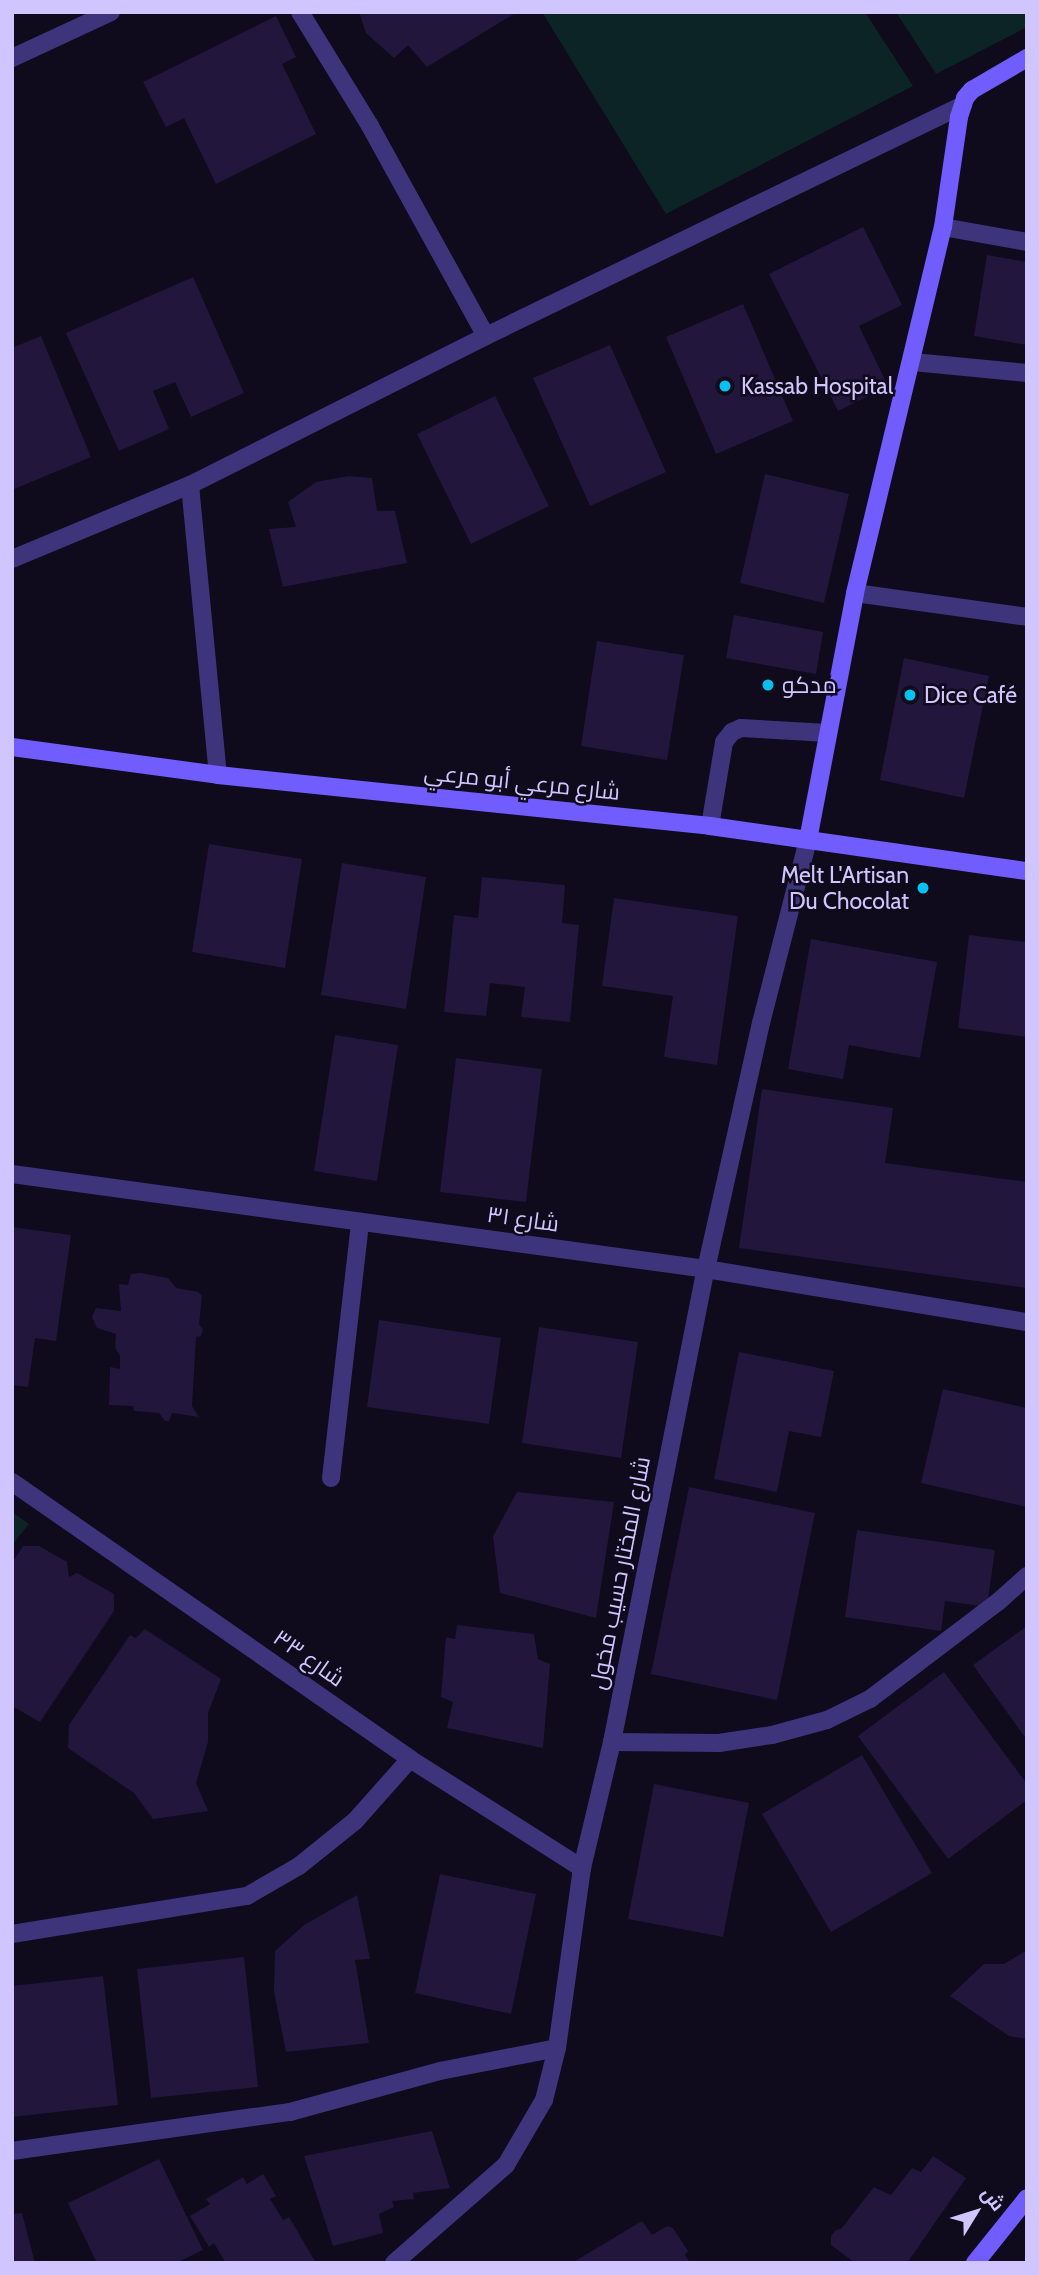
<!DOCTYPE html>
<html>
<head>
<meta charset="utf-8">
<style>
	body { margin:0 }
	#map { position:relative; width:1039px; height:2275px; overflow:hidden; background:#0f0a1c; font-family:Cabin,Cairo,sans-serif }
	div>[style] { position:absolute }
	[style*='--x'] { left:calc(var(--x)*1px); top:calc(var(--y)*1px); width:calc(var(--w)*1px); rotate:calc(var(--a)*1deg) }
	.green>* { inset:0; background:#0d2426 }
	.building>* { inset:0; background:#22163d }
	.lane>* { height:18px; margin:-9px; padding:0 9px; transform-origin:9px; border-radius:9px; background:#3d347c }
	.street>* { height:18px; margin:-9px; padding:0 9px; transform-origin:9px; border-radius:9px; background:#3d347c }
	.secondary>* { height:18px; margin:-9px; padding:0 9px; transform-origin:9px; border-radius:9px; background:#705cff }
	.dots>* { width:19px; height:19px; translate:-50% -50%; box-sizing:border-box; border:4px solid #0f0a1c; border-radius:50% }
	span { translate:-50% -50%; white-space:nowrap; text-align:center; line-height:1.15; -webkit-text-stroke:5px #0f0a1c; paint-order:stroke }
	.poi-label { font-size:23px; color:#d1c5ff }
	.left { translate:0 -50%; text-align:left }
	.right { translate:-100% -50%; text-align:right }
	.street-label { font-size:23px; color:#d1c5ff }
	.frame { position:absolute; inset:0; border:14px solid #d1c5ff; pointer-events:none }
	.north { position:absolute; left:941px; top:2177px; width:70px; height:70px; -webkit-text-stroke:5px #0f0a1c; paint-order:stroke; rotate:52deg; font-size:19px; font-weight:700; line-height:28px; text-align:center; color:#d1c5ff }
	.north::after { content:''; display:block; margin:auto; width:24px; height:32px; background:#d1c5ff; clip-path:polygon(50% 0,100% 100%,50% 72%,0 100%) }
</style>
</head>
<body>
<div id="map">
	<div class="green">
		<i style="clip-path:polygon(542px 12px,865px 12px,913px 86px,666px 214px)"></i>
		<i style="clip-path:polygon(896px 12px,1027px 12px,1027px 27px,936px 74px)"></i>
		<i style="clip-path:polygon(12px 1512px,29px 1524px,12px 1545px)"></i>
	</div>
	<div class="building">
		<i style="clip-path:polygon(359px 12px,517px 12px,427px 67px,408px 45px,394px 58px,366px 33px)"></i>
		<i style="clip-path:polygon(276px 16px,296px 57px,282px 64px,316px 134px,216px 184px,184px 118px,166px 127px,143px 82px)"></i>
		<i style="clip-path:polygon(863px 227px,902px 305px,859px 326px,888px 386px,838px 411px,769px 274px)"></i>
		<i style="clip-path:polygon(987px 255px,1027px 262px,1027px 345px,974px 336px)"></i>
		<i style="clip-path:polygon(193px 277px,244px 393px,191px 417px,175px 382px,153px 391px,169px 429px,119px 451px,66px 333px)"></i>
		<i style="clip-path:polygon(743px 304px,793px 421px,716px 454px,666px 337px)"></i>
		<i style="clip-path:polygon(41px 336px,91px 457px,12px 490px,12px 348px)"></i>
		<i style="clip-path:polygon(610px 345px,666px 472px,590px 506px,533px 378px)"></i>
		<i style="clip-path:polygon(495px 396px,549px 506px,471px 544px,417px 434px)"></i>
		<i style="clip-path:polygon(765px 474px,849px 494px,824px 603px,740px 583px)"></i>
		<i style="clip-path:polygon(349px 476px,372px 478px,377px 511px,395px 511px,407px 563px,283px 587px,269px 529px,296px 527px,288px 502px,316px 482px)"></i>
		<i style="clip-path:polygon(734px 615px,823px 632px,816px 674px,726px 658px)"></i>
		<i style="clip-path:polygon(597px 641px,684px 655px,667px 760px,581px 746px)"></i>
		<i style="clip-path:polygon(904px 658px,989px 676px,964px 798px,880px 780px)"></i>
		<i style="clip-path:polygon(209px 844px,302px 859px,285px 968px,192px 952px)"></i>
		<i style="clip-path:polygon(342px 863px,426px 877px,406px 1009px,321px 995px)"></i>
		<i style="clip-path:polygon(482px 877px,565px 885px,562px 923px,579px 925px,570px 1022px,521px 1017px,525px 987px,490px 983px,486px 1016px,444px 1012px,454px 915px,478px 918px)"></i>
		<i style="clip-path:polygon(614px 898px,738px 916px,717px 1065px,664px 1057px,673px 996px,602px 986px)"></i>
		<i style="clip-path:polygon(969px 935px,1027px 942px,1027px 1037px,958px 1028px)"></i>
		<i style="clip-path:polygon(811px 939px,937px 962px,920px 1058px,849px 1045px,843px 1079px,788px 1069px)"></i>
		<i style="clip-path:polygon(335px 1035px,398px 1045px,377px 1181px,314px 1171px)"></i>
		<i style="clip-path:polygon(456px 1058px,542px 1069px,526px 1202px,440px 1192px)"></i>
		<i style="clip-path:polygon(762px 1089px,893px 1108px,885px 1163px,1027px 1182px,1027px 1288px,739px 1248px)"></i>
		<i style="clip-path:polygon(12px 1227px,71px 1235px,56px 1341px,35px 1338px,28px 1387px,12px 1385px)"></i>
		<i style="clip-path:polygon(140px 1273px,168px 1278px,176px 1288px,198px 1292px,202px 1296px,199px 1324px,203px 1330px,201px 1336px,196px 1337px,192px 1406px,199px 1417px,172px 1413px,169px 1421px,165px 1421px,159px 1413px,134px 1411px,133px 1406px,109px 1405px,110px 1367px,120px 1369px,120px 1356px,115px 1347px,116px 1334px,97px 1328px,92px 1317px,96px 1308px,121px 1311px,119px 1284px,128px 1285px,131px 1274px)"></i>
		<i style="clip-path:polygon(379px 1320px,501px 1338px,489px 1424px,367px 1407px)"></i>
		<i style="clip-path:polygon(539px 1327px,638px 1342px,621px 1458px,522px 1443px)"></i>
		<i style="clip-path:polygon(739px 1352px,834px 1371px,821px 1437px,789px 1431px,777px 1492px,714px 1479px)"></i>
		<i style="clip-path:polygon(943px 1389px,1027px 1408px,1027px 1507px,921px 1483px)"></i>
		<i style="clip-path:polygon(689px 1487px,815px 1513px,777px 1700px,651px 1674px)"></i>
		<i style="clip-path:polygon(517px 1492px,614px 1502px,596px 1618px,500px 1593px,493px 1536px)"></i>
		<i style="clip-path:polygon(857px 1530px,995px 1550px,987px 1607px,945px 1601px,941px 1631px,845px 1617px)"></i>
		<i style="clip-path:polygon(23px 1546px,39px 1546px,67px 1562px,69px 1577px,77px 1573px,114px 1594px,114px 1611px,40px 1722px,12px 1706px,12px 1563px)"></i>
		<i style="clip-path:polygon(457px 1625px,534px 1634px,538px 1659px,550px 1664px,543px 1748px,447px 1728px,453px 1702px,441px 1697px,446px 1637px,455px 1639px)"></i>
		<i style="clip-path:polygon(1027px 1626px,1027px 1740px,973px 1665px)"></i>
		<i style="clip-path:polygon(145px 1629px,221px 1679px,208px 1713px,208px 1742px,196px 1783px,208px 1811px,153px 1819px,134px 1793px,68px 1748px,69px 1725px,130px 1635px,136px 1638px)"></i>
		<i style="clip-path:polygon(944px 1672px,1027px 1784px,1027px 1800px,948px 1859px,858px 1736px)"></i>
		<i style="clip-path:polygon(862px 1755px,932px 1873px,831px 1932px,762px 1814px)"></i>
		<i style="clip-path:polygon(654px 1784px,749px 1803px,723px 1937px,628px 1919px)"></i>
		<i style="clip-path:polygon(440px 1874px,536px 1894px,511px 2014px,415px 1993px)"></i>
		<i style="clip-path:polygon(357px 1895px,370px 1959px,355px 1960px,369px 2043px,286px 2052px,274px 1992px,275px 1951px,304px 1925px)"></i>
		<i style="clip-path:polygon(1027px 1950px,1027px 2039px,1009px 2036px,950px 1996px,984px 1964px,1004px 1964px)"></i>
		<i style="clip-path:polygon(244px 1957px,258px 2087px,151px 2098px,137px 1969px)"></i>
		<i style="clip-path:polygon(103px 1976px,118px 2105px,12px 2117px,12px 1986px)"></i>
		<i style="clip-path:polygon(432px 2131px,450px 2188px,413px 2193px,414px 2199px,392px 2201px,394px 2207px,379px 2214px,383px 2233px,333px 2246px,304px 2156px)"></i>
		<i style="clip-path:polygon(933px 2156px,966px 2178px,907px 2263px,855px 2263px,831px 2245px,831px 2236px,836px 2230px,841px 2229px,874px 2187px,891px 2195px,912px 2168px,921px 2172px)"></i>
		<i style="clip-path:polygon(159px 2159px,203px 2250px,176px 2263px,97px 2263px,68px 2203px)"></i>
		<i style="clip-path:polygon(263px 2174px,276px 2196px,270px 2199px,283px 2220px,289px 2217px,316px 2263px,226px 2263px,214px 2243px,209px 2247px,190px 2216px,210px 2204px,206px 2199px,243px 2177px,247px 2184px)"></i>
		<i style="clip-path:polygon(22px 2213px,35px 2263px,12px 2263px,12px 2214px)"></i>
		<i style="clip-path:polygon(642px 2221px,652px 2235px,667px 2226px,673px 2228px,688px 2251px,685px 2255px,690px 2263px,572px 2263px)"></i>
	</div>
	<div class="lane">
		<i style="--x:710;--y:826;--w:85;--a:-80.5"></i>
		<i style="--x:724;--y:742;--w:13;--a:-51"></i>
		<i style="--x:732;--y:732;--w:10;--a:-24"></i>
		<i style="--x:741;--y:728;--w:87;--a:3.3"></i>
		<i style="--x:331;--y:1478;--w:258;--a:-83.5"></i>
	</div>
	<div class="street">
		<i style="--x:300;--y:12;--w:134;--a:58.4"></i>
		<i style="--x:370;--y:126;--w:240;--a:61.1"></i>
		<i style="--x:12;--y:58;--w:109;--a:-24.9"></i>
		<i style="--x:943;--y:227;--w:85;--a:10.1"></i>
		<i style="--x:913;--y:362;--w:115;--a:5.5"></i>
		<i style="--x:190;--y:485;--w:291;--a:84.5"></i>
		<i style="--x:12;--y:559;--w:193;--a:-22.6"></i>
		<i style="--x:190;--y:485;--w:331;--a:-26.7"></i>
		<i style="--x:486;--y:336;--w:530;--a:-25.84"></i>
		<i style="--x:855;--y:593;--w:174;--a:7.9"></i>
		<i style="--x:12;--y:1174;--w:700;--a:7.79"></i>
		<i style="--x:706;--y:1269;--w:325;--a:9.4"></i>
		<i style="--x:12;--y:1482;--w:485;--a:34.8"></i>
		<i style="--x:410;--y:1759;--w:204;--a:32.4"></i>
		<i style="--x:612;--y:1742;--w:107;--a:0.5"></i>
		<i style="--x:719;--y:1743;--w:54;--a:-8.6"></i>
		<i style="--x:772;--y:1735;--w:57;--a:-15.3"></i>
		<i style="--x:827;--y:1720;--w:48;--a:-26"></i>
		<i style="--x:870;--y:1699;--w:161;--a:-37.2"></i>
		<i style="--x:998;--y:1602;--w:39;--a:-42"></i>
		<i style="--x:12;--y:1934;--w:238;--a:-9.2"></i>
		<i style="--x:247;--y:1896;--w:60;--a:-30"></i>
		<i style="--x:299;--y:1866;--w:72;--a:-38.8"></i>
		<i style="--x:355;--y:1821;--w:83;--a:-48.4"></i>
		<i style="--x:12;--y:2151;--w:281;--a:-8"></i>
		<i style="--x:290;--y:2112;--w:156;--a:-15.3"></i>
		<i style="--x:440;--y:2071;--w:119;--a:-11.1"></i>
		<i style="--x:394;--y:2263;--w:149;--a:-41.2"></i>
		<i style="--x:506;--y:2165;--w:75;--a:-59.7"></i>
		<i style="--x:544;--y:2100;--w:54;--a:-76"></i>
		<i style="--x:557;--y:2048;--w:182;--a:-82.1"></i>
		<i style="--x:582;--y:1868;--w:130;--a:-76.6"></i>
		<i style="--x:612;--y:1742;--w:482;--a:-78.8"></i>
		<i style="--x:706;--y:1269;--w:252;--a:-77.4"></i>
		<i style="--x:761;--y:1023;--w:189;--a:-75.6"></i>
	</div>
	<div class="secondary">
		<i style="--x:12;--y:747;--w:208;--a:7.7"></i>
		<i style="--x:218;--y:775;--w:495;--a:5.9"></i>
		<i style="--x:710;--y:826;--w:320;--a:8.1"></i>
		<i style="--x:808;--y:840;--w:251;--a:-79.2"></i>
		<i style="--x:855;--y:593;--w:376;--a:-76.5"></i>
		<i style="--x:943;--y:227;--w:111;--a:-81.7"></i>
		<i style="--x:959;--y:117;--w:20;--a:-72"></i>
		<i style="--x:965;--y:98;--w:11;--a:-49"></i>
		<i style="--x:972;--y:90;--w:64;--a:-30.2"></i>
		<i style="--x:975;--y:2263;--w:83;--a:-51.3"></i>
	</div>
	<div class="dots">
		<i style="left:725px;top:386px;background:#00c1f0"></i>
		<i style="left:768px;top:685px;background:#00c1f0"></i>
		<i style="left:910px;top:695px;background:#00c1f0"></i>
		<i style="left:923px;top:888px;background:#00c1f0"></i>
	</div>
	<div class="poi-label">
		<span class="left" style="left:741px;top:386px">Kassab Hospital</span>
		<span class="left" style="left:782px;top:685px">مدكو</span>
		<span class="left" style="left:924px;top:695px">Dice Café</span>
		<span class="right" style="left:909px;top:888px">Melt L'Artisan<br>Du Chocolat</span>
	</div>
	<div class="street-label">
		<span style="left:522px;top:782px;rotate:6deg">شارع مرعي أبو مرعي</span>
		<span style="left:523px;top:1219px;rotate:8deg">شارع ٣١</span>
		<span style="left:620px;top:1573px;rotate:-79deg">شارع المختار حسيب مخول</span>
		<span style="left:309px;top:1658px;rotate:35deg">شارع ٣٣</span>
	</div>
	<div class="frame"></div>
	<div class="north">ش</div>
</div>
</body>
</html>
